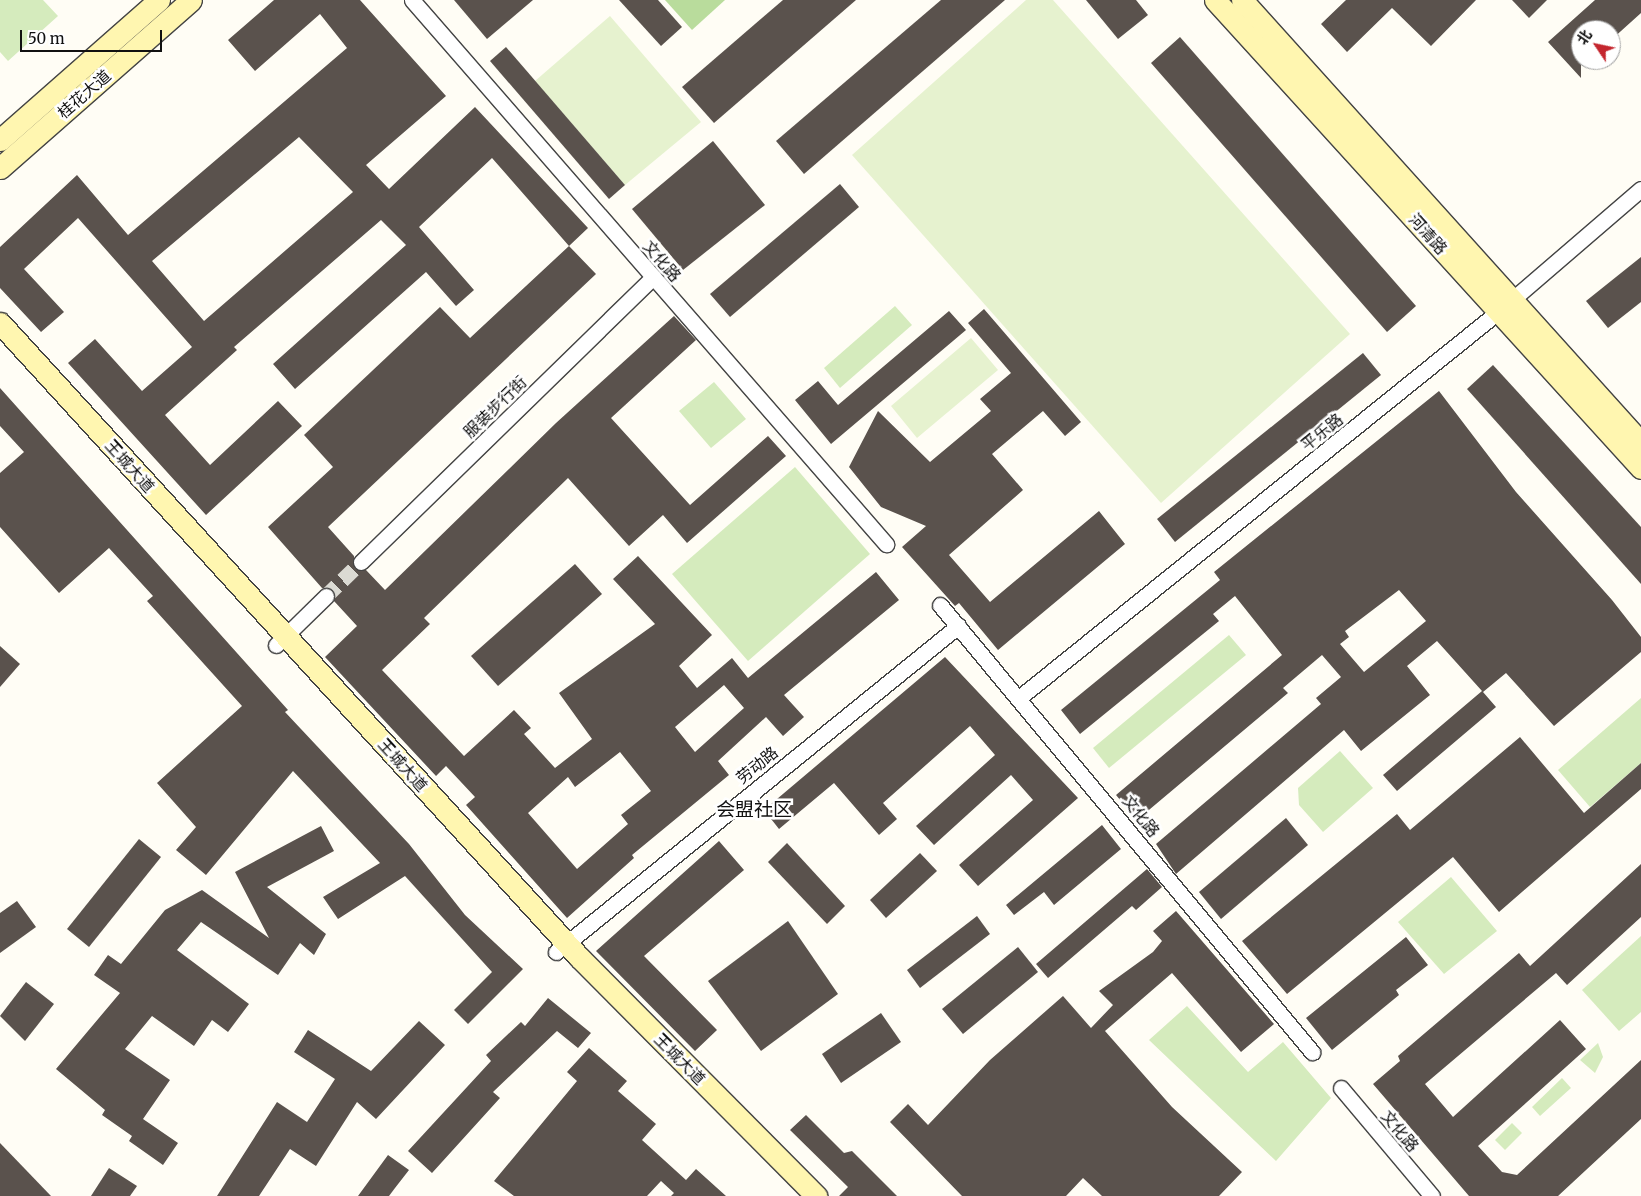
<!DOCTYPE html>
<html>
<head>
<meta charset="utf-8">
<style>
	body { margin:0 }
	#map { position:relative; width:1641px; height:1196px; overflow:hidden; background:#fffdf5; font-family:Merriweather,"Noto Sans SC",serif }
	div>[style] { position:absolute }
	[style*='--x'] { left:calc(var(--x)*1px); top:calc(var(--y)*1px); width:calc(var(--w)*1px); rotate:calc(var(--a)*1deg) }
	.green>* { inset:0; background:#d5ebbd }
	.forest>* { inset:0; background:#b9dc9c }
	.pitch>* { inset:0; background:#e6f2cf }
	.building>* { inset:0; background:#5a524d }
	.street-tunnel>* { height:15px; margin-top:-7.5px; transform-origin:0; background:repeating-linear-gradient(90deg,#dbdad3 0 15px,transparent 0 23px) }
	.roads { filter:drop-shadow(1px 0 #444) drop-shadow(-1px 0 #444) drop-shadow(0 1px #444) drop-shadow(0 -1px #444) }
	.street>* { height:15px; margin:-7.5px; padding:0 7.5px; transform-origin:7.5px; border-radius:7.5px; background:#fff }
	.secondary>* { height:21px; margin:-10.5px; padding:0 10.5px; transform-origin:10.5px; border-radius:10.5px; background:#fff6b0 }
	span { translate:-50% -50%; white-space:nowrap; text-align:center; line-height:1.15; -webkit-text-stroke:5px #fff; paint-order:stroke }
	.street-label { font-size:16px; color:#111 }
	.quarter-label { font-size:19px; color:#111 }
	.north { position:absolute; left:1571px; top:20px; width:50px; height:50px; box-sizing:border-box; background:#fff; border:1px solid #a0a0a0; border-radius:50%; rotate:304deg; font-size:14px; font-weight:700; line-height:20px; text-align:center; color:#111 }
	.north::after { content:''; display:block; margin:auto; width:18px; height:22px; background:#c4262e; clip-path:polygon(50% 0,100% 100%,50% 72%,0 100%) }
	.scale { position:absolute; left:20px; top:30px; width:142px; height:22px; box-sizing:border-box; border:2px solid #111; border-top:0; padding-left:6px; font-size:15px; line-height:18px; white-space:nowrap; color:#111; -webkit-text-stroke:4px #fff; paint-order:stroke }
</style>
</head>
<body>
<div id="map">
	<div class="green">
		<i style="clip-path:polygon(0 0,43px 0,58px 16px,8px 61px,0 52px)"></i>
		<i style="clip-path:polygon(895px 306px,912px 325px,840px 388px,824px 368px)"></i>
		<i style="clip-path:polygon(714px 382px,746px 419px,711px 448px,679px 411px)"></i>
		<i style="clip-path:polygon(795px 467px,870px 554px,748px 661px,672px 574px)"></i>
		<i style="clip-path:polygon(1229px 635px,1246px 655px,1109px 768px,1093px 748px)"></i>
		<i style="clip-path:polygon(1641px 698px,1641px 763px,1590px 807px,1558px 770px)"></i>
		<i style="clip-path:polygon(1340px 751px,1373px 788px,1323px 832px,1299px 805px,1298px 788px)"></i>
		<i style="clip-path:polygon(1451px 877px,1497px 931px,1444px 974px,1398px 922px)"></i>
		<i style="clip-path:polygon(1641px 936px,1641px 1012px,1619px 1031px,1582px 990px)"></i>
		<i style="clip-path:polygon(1187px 1006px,1248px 1072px,1283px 1042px,1331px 1098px,1276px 1161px,1149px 1040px)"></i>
		<i style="clip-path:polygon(1598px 1043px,1603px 1057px,1595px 1073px,1580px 1060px)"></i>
		<i style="clip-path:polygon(1562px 1078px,1571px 1088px,1540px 1116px,1532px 1107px)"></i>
		<i style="clip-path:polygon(1512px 1123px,1522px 1133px,1505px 1150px,1495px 1140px)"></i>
	</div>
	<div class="forest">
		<i style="clip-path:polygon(665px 0,725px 0,692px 30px)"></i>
	</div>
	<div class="pitch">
		<i style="clip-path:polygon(1026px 0,1053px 0,1350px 334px,1161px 503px,852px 155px)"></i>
		<i style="clip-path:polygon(610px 16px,701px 122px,625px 185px,535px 81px)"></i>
		<i style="clip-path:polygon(971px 338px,998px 370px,917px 438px,891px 406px)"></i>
	</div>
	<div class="building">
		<i style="clip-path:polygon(evenodd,274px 0,360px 0,446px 96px,366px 165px,389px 189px,475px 107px,588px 228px,569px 246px,492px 158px,419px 227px,474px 290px,456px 306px,426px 272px,295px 389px,273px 364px,406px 245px,381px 220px,234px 347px,237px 350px,165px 415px,210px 465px,278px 401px,302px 426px,206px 515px,68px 363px,95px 339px,142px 391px,192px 347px,78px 218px,24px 269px,64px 312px,41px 332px,0 288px,0 247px,77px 175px,128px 235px,347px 48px,320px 14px,255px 71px,228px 40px,274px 0,299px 137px,353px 192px,204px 321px,152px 261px,299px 137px)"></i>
		<i style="clip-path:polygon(454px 0,533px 0,487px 39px)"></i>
		<i style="clip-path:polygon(619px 0,658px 0,682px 27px,661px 46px)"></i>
		<i style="clip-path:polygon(783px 0,856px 0,714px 123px,682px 87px)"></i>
		<i style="clip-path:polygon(941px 0,1005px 0,804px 174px,776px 141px)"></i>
		<i style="clip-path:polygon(1086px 0,1136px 0,1148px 15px,1118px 39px)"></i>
		<i style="clip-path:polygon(1346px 0,1476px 0,1431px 46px,1392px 8px,1347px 52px,1321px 24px)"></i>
		<i style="clip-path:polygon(1512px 0,1547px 0,1529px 18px)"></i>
		<i style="clip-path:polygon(1595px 0,1641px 0,1641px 13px,1611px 40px,1611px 30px,1581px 30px,1581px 78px,1548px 42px)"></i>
		<i style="clip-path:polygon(1180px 37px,1416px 306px,1387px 332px,1151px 63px)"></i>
		<i style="clip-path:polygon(506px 47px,625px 185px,609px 199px,490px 61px)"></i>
		<i style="clip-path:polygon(713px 141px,765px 205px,683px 270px,632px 209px)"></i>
		<i style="clip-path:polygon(840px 184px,859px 207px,730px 317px,710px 294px)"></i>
		<i style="clip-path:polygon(evenodd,569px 246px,596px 274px,328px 527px,354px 556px,355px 569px,366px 570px,385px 590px,556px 423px,674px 316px,696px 340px,611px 418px,690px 505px,768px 436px,786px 456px,687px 543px,663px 515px,629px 546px,568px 478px,424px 618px,430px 624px,382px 670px,464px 756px,514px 710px,531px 728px,524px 734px,555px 768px,592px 739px,559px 693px,655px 624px,613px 579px,638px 556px,712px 635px,679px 666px,697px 688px,732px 658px,748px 678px,876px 572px,899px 600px,784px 695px,804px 717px,783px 736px,766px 717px,718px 761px,729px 775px,632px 855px,634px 858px,567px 918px,466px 805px,475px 797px,446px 766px,436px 776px,325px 657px,357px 626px,334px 601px,333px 590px,322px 588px,268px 527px,333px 467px,304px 435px,440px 307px,470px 338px,569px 246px,724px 685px,744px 708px,695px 752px,675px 727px,724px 685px,569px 246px,620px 752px,651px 791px,621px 815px,628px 824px,577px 869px,528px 813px,568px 777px,575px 787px,620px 752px)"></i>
		<i style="clip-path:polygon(1641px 257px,1641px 302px,1608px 328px,1586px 301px)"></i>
		<i style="clip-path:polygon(984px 309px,1081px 422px,1065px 436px,1043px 411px,992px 454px,1023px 490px,949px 555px,990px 602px,1099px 511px,1125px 544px,998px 650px,959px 603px,955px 606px,902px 547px,926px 526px,881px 507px,849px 467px,878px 411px,930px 462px,991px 411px,980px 399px,1011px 373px,968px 323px)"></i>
		<i style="clip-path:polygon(949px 311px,966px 330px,831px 444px,795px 400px,818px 381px,838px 405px)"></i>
		<i style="clip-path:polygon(1363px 353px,1381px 375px,1175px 542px,1157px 519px)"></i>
		<i style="clip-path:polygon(1493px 365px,1641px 527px,1641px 584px,1467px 389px)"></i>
		<i style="clip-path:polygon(0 388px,288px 710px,285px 712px,409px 844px,465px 915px,523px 969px,468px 1024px,454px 1010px,492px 972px,405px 876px,338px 919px,323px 897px,380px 863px,293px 771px,206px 875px,176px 850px,196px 827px,157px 783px,242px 706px,147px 601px,153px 596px,109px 548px,59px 593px,0 527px,0 473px,24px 452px,0 426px)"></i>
		<i style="clip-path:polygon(evenodd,1439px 391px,1516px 492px,1612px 600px,1641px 637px,1641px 652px,1554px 726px,1506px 673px,1483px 692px,1496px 707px,1397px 791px,1383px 775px,1482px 691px,1437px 641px,1407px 666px,1430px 695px,1361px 751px,1344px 730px,1176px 874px,1156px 844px,1321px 704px,1316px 698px,1341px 677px,1322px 655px,1283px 688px,1288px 693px,1137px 820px,1116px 795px,1282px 655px,1235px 596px,1213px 614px,1219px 621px,1080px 734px,1061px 710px,1220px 580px,1214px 572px,1439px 391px,1399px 590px,1426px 621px,1364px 672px,1340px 644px,1349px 637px,1345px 631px,1399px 590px)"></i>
		<i style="clip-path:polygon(575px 564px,602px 594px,498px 686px,471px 656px)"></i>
		<i style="clip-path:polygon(0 646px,20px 664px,0 687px)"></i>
		<i style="clip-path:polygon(945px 657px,1078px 798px,978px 886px,959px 865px,1033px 800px,1011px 775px,934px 845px,916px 826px,995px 755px,970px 726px,883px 803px,897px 819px,879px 835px,834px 783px,779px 829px,764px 810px)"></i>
		<i style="clip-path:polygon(1520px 737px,1584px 813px,1641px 763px,1641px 789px,1499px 912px,1453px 857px,1287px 994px,1242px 941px,1397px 814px,1410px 830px)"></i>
		<i style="clip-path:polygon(1286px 818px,1308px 845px,1221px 919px,1199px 892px)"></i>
		<i style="clip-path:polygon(1102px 825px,1121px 849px,1054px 905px,1044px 892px,1014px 915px,1006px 905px)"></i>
		<i style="clip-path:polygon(321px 826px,334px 851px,267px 887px,326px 934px,314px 955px,300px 943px,278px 975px,201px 922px,177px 950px,249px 1004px,228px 1032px,212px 1020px,194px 1046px,152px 1016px,125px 1049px,170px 1080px,143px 1119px,178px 1143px,163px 1165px,129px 1141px,132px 1136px,102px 1115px,105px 1110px,56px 1069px,120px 993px,94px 975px,108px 955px,121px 964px,165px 910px,202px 890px,269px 938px,235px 872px)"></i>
		<i style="clip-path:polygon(139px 839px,161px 857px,89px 947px,67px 929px)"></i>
		<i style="clip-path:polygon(719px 841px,744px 870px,644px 956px,717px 1030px,695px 1051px,596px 951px)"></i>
		<i style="clip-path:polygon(787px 843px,845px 906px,827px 924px,768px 862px)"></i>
		<i style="clip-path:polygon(920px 853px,937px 871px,886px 918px,870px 900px)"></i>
		<i style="clip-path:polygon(1641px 864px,1641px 917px,1567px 985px,1556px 973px,1425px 1084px,1453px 1117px,1560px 1020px,1586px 1049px,1478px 1146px,1502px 1172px,1517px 1175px,1641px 1060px,1641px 1119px,1558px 1196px,1469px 1196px,1373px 1084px,1400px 1061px,1398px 1056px,1519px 953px,1530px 966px)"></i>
		<i style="clip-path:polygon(1147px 869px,1162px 887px,1136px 910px,1132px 906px,1048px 978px,1036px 964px)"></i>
		<i style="clip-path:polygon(17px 901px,36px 927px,0 953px,0 913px)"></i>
		<i style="clip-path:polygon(1176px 911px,1274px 1024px,1241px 1052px,1172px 973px,1105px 1031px,1172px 1107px,1242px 1172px,1219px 1196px,1102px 1196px,1083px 1178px,1066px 1196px,962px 1196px,890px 1122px,908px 1104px,928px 1125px,990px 1060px,1063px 996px,1091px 1028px,1113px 1005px,1099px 991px,1153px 952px,1162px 941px,1153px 931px)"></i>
		<i style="clip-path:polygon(977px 916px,990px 934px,920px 988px,907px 970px)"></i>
		<i style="clip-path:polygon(788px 921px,838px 994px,761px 1051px,708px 981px)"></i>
		<i style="clip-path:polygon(1406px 937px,1428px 965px,1396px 990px,1399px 995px,1332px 1050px,1306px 1018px)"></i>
		<i style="clip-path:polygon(1018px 947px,1038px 972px,963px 1034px,942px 1009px)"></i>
		<i style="clip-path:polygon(26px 982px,54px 1004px,25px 1041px,0 1016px)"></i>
		<i style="clip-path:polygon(548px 998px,591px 1033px,578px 1048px,557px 1031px,493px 1092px,500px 1098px,432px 1173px,408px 1151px,491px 1061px,486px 1055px,521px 1022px,525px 1026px)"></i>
		<i style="clip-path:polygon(881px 1013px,901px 1042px,841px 1083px,822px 1054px)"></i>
		<i style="clip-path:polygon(419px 1021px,445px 1045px,376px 1119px,357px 1102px,316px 1166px,290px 1149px,259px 1196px,217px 1196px,277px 1102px,307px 1122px,335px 1079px,294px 1052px,308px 1030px,371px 1071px)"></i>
		<i style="clip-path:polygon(589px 1048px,627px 1081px,618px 1091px,656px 1124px,642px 1140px,686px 1180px,696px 1169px,726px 1196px,671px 1196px,674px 1193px,661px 1181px,647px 1196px,514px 1196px,494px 1181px,577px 1081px,567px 1072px)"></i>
		<i style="clip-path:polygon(806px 1115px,844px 1153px,852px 1151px,897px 1196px,839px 1196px,848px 1187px,790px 1130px)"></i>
		<i style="clip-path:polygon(0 1143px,51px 1196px,0 1196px)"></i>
		<i style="clip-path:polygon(388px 1155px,409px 1170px,395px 1188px,389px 1196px,358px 1196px)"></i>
		<i style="clip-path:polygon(109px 1168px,137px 1186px,130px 1196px,91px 1196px)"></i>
	</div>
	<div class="street-tunnel">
		<i style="--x:326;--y:596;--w:49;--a:-44.2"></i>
	</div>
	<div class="roads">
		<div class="street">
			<i style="--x:412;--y:0;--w:722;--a:48.93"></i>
			<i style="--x:361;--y:562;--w:408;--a:-44.3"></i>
			<i style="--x:940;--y:605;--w:582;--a:50.23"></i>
			<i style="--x:276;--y:645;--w:70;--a:-44.4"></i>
			<i style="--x:1020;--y:697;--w:615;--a:-38.86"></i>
			<i style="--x:1499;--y:311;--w:187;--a:-40.7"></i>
			<i style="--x:556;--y:952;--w:518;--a:-39.04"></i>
			<i style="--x:1341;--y:1088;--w:141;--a:49.9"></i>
		</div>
		<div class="secondary">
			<i style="--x:1215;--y:0;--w:633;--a:47.69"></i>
			<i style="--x:1242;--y:0;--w:596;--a:47.99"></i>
			<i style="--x:0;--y:140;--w:212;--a:-41.4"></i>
			<i style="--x:0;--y:168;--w:254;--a:-41.3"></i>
			<i style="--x:0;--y:323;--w:859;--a:47.6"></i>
			<i style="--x:579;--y:957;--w:337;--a:45.2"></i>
		</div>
	</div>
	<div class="street-label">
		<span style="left:84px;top:94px;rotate:-41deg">桂花大道</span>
		<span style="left:1428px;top:234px;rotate:48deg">河清路</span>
		<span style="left:662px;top:261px;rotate:49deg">文化路</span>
		<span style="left:495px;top:407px;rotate:-44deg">服装步行街</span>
		<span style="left:1322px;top:432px;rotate:-39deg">平乐路</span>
		<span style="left:130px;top:466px;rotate:48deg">王城大道</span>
		<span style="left:403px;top:765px;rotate:48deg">王城大道</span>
		<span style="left:757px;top:765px;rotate:-39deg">劳动路</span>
		<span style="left:1141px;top:816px;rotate:51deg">文化路</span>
		<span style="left:680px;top:1059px;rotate:45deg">王城大道</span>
		<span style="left:1400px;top:1131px;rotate:50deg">文化路</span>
	</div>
	<div class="quarter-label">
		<span style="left:754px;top:810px">会盟社区</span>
	</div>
	<div class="north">北</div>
	<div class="scale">50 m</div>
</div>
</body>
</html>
